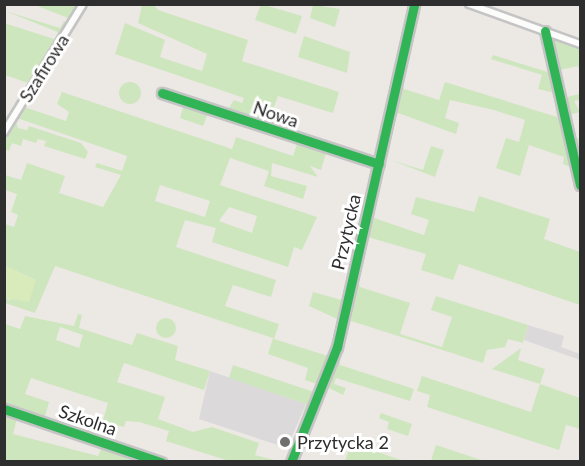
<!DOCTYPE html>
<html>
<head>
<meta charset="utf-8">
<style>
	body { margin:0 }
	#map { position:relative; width:585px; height:466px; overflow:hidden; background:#ece8e4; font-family:Lato,sans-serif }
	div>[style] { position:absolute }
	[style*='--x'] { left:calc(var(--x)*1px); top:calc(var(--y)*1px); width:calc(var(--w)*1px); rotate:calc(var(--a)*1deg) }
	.industrial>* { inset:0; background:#dcd9db }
	.green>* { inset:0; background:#cee6be }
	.round { border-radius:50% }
	.pitch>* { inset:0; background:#d9eabb }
	.roads { filter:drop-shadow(2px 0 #c5c4c5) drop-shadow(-2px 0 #c5c4c5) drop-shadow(0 2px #c5c4c5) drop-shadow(0 -2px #c5c4c5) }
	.street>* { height:6px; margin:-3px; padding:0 3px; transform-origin:3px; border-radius:3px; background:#fcfcfb }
	.fast>* { height:9px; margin:-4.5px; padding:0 4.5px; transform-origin:4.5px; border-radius:4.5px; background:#30b455 }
	.dots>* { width:16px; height:16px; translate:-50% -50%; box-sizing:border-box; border:3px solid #fff; border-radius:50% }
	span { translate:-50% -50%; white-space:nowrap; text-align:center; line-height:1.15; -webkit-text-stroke:6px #fff; paint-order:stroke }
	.street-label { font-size:18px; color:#2e2e2e }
	.poi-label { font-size:18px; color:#2e2e2e }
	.left { translate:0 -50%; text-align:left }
	.frame { position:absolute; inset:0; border:6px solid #2e2e2e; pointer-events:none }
</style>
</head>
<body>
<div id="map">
	<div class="industrial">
		<i style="clip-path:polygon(528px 325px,564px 336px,561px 347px,580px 354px,580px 360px,524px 340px)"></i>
		<i style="clip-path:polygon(210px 371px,306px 404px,287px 448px,199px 419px)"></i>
	</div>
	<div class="green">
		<i style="clip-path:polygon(32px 4px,75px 5px,79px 5px,71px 19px)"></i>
		<i style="clip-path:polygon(261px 4px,302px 16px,296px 34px,255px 20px)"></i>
		<i style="clip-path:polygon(142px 5px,154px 5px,158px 10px,248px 40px,242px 61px,339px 92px,333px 113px,278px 96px,267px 126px,227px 111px,234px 100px,242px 103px,244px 98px,115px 54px,125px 23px,165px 40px,160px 57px,202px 71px,207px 54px,138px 23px)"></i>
		<i style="clip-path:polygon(313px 5px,340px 9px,335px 27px,310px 18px)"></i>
		<i style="clip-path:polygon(5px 11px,60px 28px,64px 21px,68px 24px,16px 105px,28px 83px,5px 75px,4px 23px,54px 39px,58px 32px)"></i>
		<i style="clip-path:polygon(551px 35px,580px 46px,580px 74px,578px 66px,555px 71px)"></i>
		<i style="clip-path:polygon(304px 36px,350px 52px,347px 73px,298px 57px)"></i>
		<i style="clip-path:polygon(493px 55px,551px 73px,555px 93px,538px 89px,542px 75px,491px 59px)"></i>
		<i style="clip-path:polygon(402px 81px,404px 89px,439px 100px,445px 82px,557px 117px,555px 105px,573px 168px,563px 164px,564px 157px,529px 145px,520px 176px,496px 168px,506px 138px,519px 142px,525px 120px,494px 110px,450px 100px,445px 118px,459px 123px,456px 134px,398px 113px,393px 124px)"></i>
		<i class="round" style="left:119px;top:82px;width:22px;height:22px"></i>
		<i style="clip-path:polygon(evenodd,62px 92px,232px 149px,236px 137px,293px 156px,298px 141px,327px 150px,321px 170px,310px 166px,318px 177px,272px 163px,271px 176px,307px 186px,303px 199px,264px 186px,269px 171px,230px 158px,220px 185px,317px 217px,302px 250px,294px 247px,288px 267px,212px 242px,216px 228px,185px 220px,176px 247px,276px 280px,271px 297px,233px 285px,225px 306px,279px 324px,274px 339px,328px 356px,317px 384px,305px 380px,308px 368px,268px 354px,273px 338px,55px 266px,35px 313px,5px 303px,5px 298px,9px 300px,36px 280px,5px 266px,5px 224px,14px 227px,18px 215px,11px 212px,17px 194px,5px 190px,5px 175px,21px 180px,27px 163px,65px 176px,59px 193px,103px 207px,121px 175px,95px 167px,97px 163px,122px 171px,127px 156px,17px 118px,24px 107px,66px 121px,69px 112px,57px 104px,62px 92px,160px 185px,210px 201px,205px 217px,155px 201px,160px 185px,62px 92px,229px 207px,257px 216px,252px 233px,219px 221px,229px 207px)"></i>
		<i style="clip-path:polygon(580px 94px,580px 100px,574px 101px,580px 112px,569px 115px,576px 139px,580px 138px,580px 165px,562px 98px)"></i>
		<i style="clip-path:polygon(184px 104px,209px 111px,203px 126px,180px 118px)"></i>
		<i style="clip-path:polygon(16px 121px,18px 128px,27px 130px,29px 126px,81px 143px,88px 152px,85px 159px,44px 146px,46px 141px,38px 139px,36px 143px,23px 139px,21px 146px,12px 143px,9px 151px,5px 149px,5px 139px)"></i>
		<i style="clip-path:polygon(431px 146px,444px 150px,435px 177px,391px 160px,423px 170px)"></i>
		<i style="clip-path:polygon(479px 196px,550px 219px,544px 239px,580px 252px,580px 305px,459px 264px,453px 280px,421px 270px,426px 254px,368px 237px,374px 210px,374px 218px,424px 235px,429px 220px,411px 214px,416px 197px,474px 212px)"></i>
		<i style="clip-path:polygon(358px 281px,360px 287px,410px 303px,400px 334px,442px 347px,452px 317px,431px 310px,436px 296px,528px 325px,523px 343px,508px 339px,505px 347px,487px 350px,483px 363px,351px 321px)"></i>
		<i style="clip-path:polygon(313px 292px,342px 300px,337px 319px,309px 306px)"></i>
		<i style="clip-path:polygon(evenodd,78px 314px,82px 315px,79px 328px,132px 345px,137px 333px,178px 346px,175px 360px,210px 371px,204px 390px,124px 363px,117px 382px,165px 397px,158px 419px,193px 432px,212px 427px,259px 443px,255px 455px,278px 461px,229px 461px,166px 441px,169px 431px,139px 422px,126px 421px,124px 427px,112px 424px,108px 441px,88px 435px,94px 417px,103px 420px,108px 403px,31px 378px,25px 394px,49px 402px,44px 420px,5px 407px,5px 324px,20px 329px,25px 316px,74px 326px,78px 314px,60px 327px,83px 335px,79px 348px,56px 340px,60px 327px)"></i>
		<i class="round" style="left:156px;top:318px;width:20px;height:20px"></i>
		<i style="clip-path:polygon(521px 348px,518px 360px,545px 369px,540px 384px,580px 398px,580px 429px,566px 425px,559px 450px,427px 407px,430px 395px,417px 391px,422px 376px,531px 412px,540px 384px,492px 369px)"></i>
		<i style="clip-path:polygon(339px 358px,340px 365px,414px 389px,410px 401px,336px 378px,334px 384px,346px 388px,343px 395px,329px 388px)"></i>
		<i style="clip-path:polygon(233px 365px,314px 392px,299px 428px,306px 404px,229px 378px)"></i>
		<i style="clip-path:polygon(4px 411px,18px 415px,13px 434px,98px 456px,103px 444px,156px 461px,5px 461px)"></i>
		<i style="clip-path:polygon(381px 413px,412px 424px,408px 436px,387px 429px,389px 422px,379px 418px)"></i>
		<i style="clip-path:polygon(351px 443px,401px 460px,401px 461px,345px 461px)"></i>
		<i style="clip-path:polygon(436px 445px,484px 461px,431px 461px)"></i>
	</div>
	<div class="pitch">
		<i style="clip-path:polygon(5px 266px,36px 280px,29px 302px,5px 298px)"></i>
	</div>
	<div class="roads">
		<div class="street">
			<i style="--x:469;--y:4;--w:118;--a:19.8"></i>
			<i style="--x:4;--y:132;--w:150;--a:-58.3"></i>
		</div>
		<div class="fast">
			<i style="--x:545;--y:31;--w:158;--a:77.2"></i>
			<i style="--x:162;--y:93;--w:228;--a:18.1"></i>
			<i style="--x:4;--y:409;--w:166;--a:18.7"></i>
			<i style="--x:291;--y:462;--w:124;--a:-68.2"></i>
			<i style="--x:337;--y:347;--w:352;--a:-77.3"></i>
		</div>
	</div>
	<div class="dots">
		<i style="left:285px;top:442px;background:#706f6e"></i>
	</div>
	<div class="street-label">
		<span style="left:44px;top:68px;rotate:-58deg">Szafirowa</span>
		<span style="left:276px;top:114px;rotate:19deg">Nowa</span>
		<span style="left:346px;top:232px;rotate:-77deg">Przytycka</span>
		<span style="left:88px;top:420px;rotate:19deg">Szkolna</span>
	</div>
	<div class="poi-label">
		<span class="left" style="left:297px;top:442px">Przytycka 2</span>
	</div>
	<div class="frame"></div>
</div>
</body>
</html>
